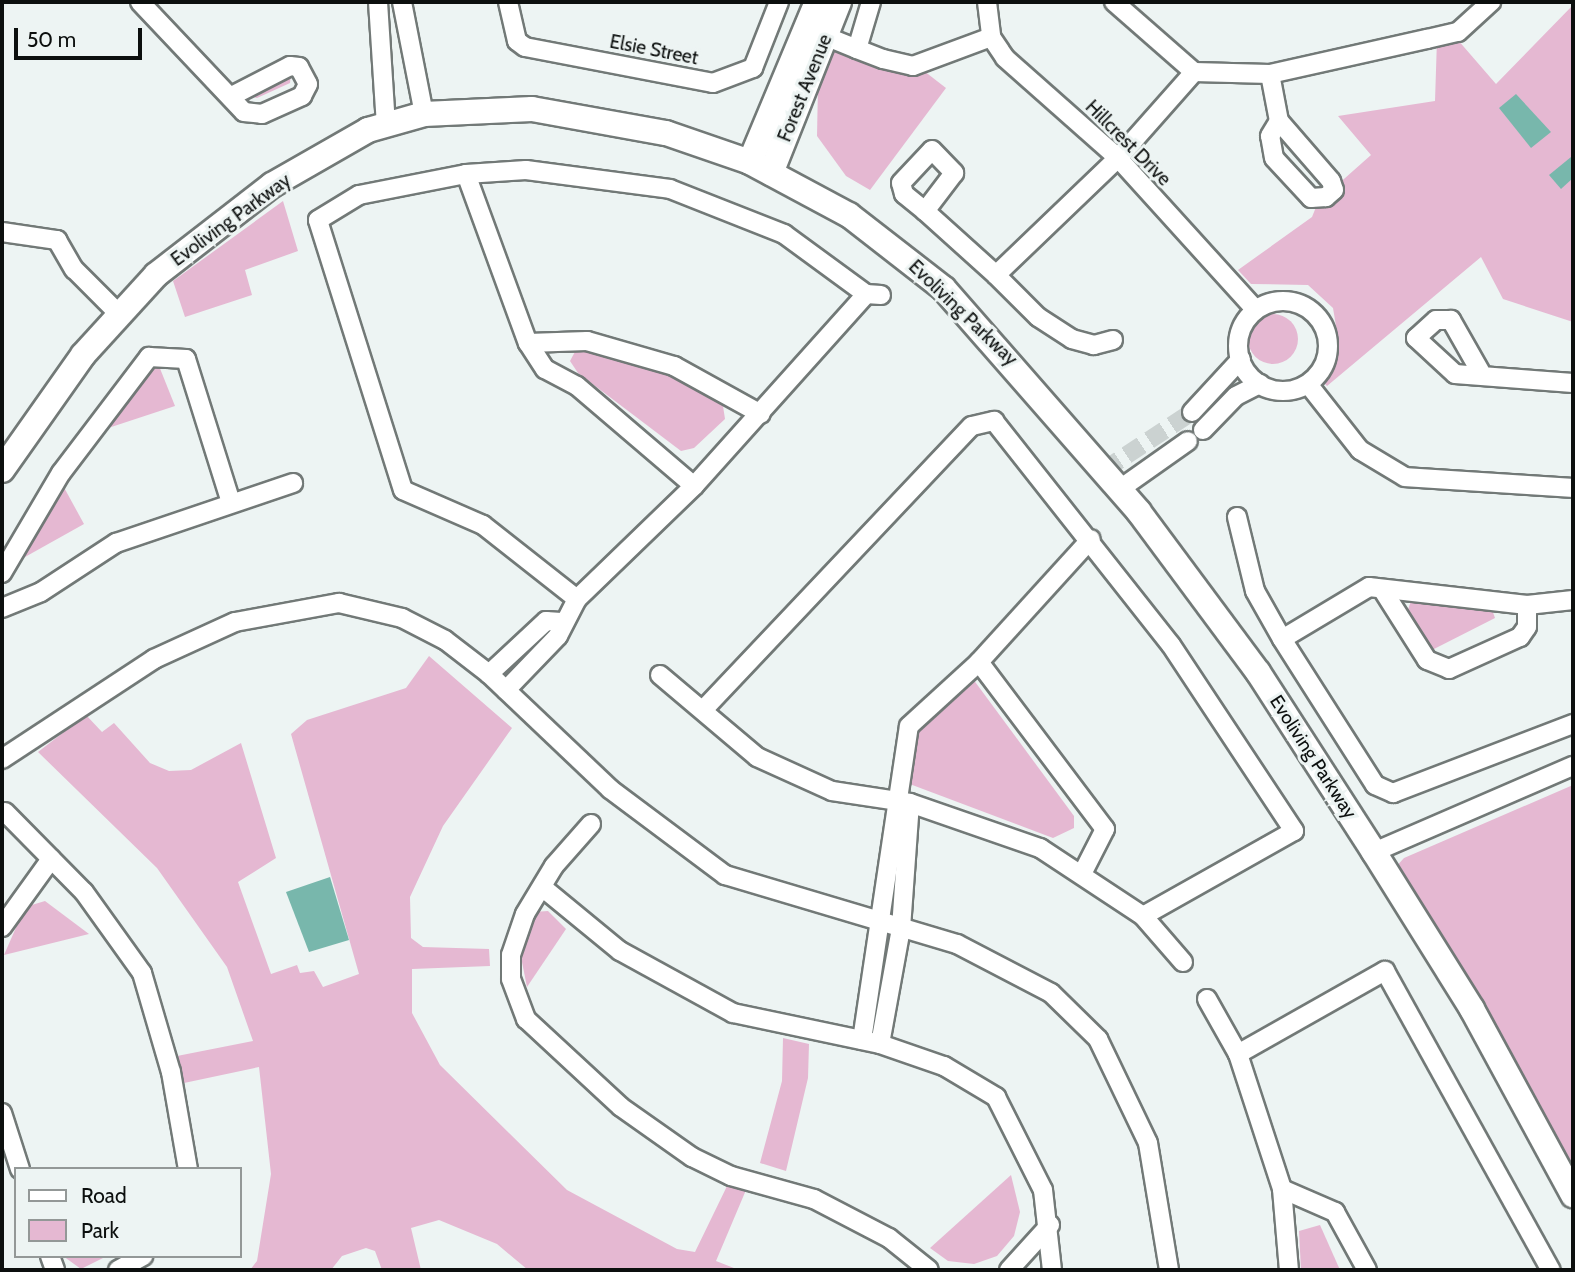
<!DOCTYPE html>
<html>
<head>
<meta charset="utf-8">
<style>
	body { margin:0 }
	#map { position:relative; width:1575px; height:1272px; overflow:hidden; background:#edf4f3; font-family:Cabin,sans-serif }
	div>[style] { position:absolute }
	[style*='--x'] { left:calc(var(--x)*1px); top:calc(var(--y)*1px); width:calc(var(--w)*1px); rotate:calc(var(--a)*1deg) }
	.green>* { inset:0; background:#e5b8d2 }
	.round { border-radius:50% }
	.water>* { inset:0; background:#78b7ac }
	.street-tunnel>* { height:18px; margin-top:-9px; transform-origin:0; background:repeating-linear-gradient(90deg,#cbd2d1 0 18px,transparent 0 27px) }
	.roads { filter:drop-shadow(2px 0 #727977) drop-shadow(-2px 0 #727977) drop-shadow(0 2px #727977) drop-shadow(0 -2px #727977) }
	.street>* { height:18px; margin:-9px; padding:0 9px; transform-origin:9px; border-radius:9px; background:#fff }
	.street>.ring { margin:-9px; padding:0; box-sizing:content-box; background:none; border:18px solid #fff; border-radius:50% }
	.secondary>* { height:24px; margin:-12px; padding:0 12px; transform-origin:12px; border-radius:12px; background:#fff }
	span { translate:-50% -50%; white-space:nowrap; text-align:center; line-height:1.15; -webkit-text-stroke:6px #edf4f3; paint-order:stroke }
	.street-label { font-size:19px; color:#0c0f0e }
	.frame { position:absolute; inset:0; border:4px solid #0c0f0e; pointer-events:none }
	.legend { position:absolute; left:14px; top:1167px; width:228px; height:91px; box-sizing:border-box; background:#edf4f3; border:2px solid #939897; margin:0; padding:9px 12px; list-style:none; font-size:21px; color:#0c0f0e }
	.legend li { display:flex; align-items:center; gap:14px; height:35px }
	.legend b { width:35px; border:2px solid #939897 }
	.scale { position:absolute; left:14px; top:28px; width:128px; height:32px; box-sizing:border-box; border:4px solid #0c0f0e; border-top:0; padding-left:9px; font-size:21px; line-height:24px; white-space:nowrap; color:#0c0f0e; -webkit-text-stroke:5px #edf4f3; paint-order:stroke }
</style>
</head>
<body>
<div id="map">
	<div class="green">
		<i style="clip-path:polygon(1573px 5px,1573px 322px,1503px 299px,1481px 257px,1327px 386px,1319px 378px,1339px 344px,1333px 308px,1308px 285px,1251px 284px,1238px 270px,1312px 217px,1318px 202px,1371px 155px,1338px 116px,1435px 101px,1437px 39px,1451px 32px,1496px 84px)"></i>
		<i style="clip-path:polygon(835px 46px,915px 64px,946px 88px,870px 190px,846px 176px,817px 136px,818px 86px)"></i>
		<i style="clip-path:polygon(291px 73px,290px 83px,257px 98px,246px 95px)"></i>
		<i style="clip-path:polygon(283px 201px,298px 251px,245px 270px,252px 295px,185px 317px,173px 281px)"></i>
		<i class="round" style="left:1248px;top:314px;width:50px;height:50px"></i>
		<i style="clip-path:polygon(577px 348px,659px 370px,702px 390px,723px 406px,725px 419px,694px 448px,681px 451px,578px 373px,570px 361px)"></i>
		<i style="clip-path:polygon(157px 361px,175px 406px,90px 434px)"></i>
		<i style="clip-path:polygon(61px 482px,84px 524px,25px 557px,21px 551px)"></i>
		<i style="clip-path:polygon(1411px 601px,1490px 604px,1495px 618px,1432px 650px,1406px 615px)"></i>
		<i style="clip-path:polygon(429px 656px,512px 728px,443px 826px,410px 897px,411px 938px,423px 947px,489px 949px,490px 966px,412px 969px,412px 1013px,440px 1065px,567px 1190px,677px 1249px,695px 1252px,728px 1184px,746px 1190px,716px 1261px,739px 1270px,528px 1270px,497px 1244px,439px 1220px,411px 1228px,421px 1270px,382px 1270px,375px 1251px,366px 1248px,342px 1256px,331px 1270px,250px 1270px,257px 1261px,271px 1174px,259px 1067px,184px 1083px,177px 1056px,253px 1041px,227px 967px,157px 868px,38px 752px,86px 715px,102px 732px,114px 723px,150px 763px,169px 771px,191px 770px,241px 743px,276px 858px,238px 882px,271px 974px,297px 965px,300px 973px,314px 971px,323px 987px,359px 974px,291px 734px,307px 720px,406px 688px)"></i>
		<i style="clip-path:polygon(973px 679px,1074px 816px,1074px 828px,1053px 838px,907px 783px,910px 729px)"></i>
		<i style="clip-path:polygon(1573px 785px,1573px 1175px,1459px 964px,1394px 869px,1404px 858px)"></i>
		<i style="clip-path:polygon(45px 901px,89px 934px,4px 955px,25px 907px)"></i>
		<i style="clip-path:polygon(548px 911px,566px 929px,527px 987px,520px 952px,534px 912px)"></i>
		<i style="clip-path:polygon(783px 1038px,809px 1044px,808px 1078px,786px 1171px,760px 1163px,782px 1081px)"></i>
		<i style="clip-path:polygon(1011px 1175px,1020px 1212px,1014px 1236px,997px 1256px,974px 1264px,948px 1261px,930px 1248px)"></i>
		<i style="clip-path:polygon(1320px 1225px,1340px 1270px,1301px 1270px,1299px 1231px)"></i>
		<i style="clip-path:polygon(63px 1256px,107px 1256px,81px 1269px)"></i>
	</div>
	<div class="water">
		<i style="clip-path:polygon(1516px 94px,1551px 132px,1531px 148px,1499px 108px)"></i>
		<i style="clip-path:polygon(1571px 157px,1573px 178px,1561px 189px,1549px 175px)"></i>
		<i style="clip-path:polygon(330px 877px,349px 940px,309px 952px,286px 892px)"></i>
	</div>
	<div class="street-tunnel">
		<i style="--x:1104;--y:470;--w:105;--a:-33.4"></i>
	</div>
	<div class="roads">
		<div class="street">
			<i style="--x:140;--y:2;--w:151;--a:46.6"></i>
			<i style="--x:244;--y:112;--w:18;--a:6"></i>
			<i style="--x:262;--y:114;--w:44;--a:-24.2"></i>
			<i style="--x:302;--y:96;--w:13;--a:-63"></i>
			<i style="--x:308;--y:84;--w:19;--a:-118"></i>
			<i style="--x:299;--y:67;--w:9;--a:-174"></i>
			<i style="--x:290;--y:66;--w:65;--a:152.7"></i>
			<i style="--x:378;--y:2;--w:123;--a:86.3"></i>
			<i style="--x:402;--y:2;--w:114;--a:78.9"></i>
			<i style="--x:508;--y:2;--w:40;--a:77"></i>
			<i style="--x:517;--y:41;--w:10;--a:37"></i>
			<i style="--x:525;--y:47;--w:191;--a:10.8"></i>
			<i style="--x:713;--y:83;--w:43;--a:-20.6"></i>
			<i style="--x:753;--y:68;--w:71;--a:-68.5"></i>
			<i style="--x:871;--y:2;--w:49;--a:106.6"></i>
			<i style="--x:857;--y:49;--w:28;--a:21"></i>
			<i style="--x:883;--y:59;--w:31;--a:13"></i>
			<i style="--x:913;--y:66;--w:83;--a:-20.4"></i>
			<i style="--x:987;--y:2;--w:35;--a:83"></i>
			<i style="--x:991;--y:37;--w:25;--a:56"></i>
			<i style="--x:1005;--y:58;--w:151;--a:41.5"></i>
			<i style="--x:1118;--y:158;--w:205;--a:47.8"></i>
			<i style="--x:1114;--y:2;--w:106;--a:41.2"></i>
			<i style="--x:815;--y:32;--w:45;--a:22"></i>
			<i style="--x:1270;--y:74;--w:48;--a:79.2"></i>
			<i style="--x:1279;--y:121;--w:79;--a:49.1"></i>
			<i style="--x:1331;--y:181;--w:9;--a:72"></i>
			<i style="--x:1334;--y:190;--w:11;--a:139"></i>
			<i style="--x:1326;--y:197;--w:15;--a:176"></i>
			<i style="--x:1311;--y:198;--w:54;--a:-132.8"></i>
			<i style="--x:1274;--y:158;--w:22;--a:-100"></i>
			<i style="--x:1270;--y:136;--w:17;--a:-59"></i>
			<i style="--x:466;--y:174;--w:180;--a:69.9"></i>
			<i style="--x:528;--y:343;--w:31;--a:57"></i>
			<i style="--x:545;--y:369;--w:36;--a:28"></i>
			<i style="--x:577;--y:386;--w:154;--a:40.5"></i>
			<i style="--x:925;--y:211;--w:27;--a:-141"></i>
			<i style="--x:904;--y:194;--w:11;--a:-105"></i>
			<i style="--x:901;--y:183;--w:45;--a:-46.8"></i>
			<i style="--x:932;--y:150;--w:32;--a:46"></i>
			<i style="--x:954;--y:173;--w:48;--a:127.3"></i>
			<i style="--x:925;--y:211;--w:96;--a:42"></i>
			<i style="--x:2;--y:232;--w:56;--a:8.3"></i>
			<i style="--x:57;--y:240;--w:34;--a:60"></i>
			<i style="--x:74;--y:269;--w:62;--a:45"></i>
			<i class="ring" style="left:1238px;top:301px;width:72px;height:72px"></i>
			<i style="--x:1113;--y:340;--w:20;--a:165"></i>
			<i style="--x:1094;--y:345;--w:23;--a:-165"></i>
			<i style="--x:1072;--y:339;--w:40;--a:-147.1"></i>
			<i style="--x:1038;--y:317;--w:59;--a:-135"></i>
			<i style="--x:996;--y:275;--w:169;--a:-43.8"></i>
			<i style="--x:1118;--y:158;--w:115;--a:-48.5"></i>
			<i style="--x:1194;--y:72;--w:76;--a:1.5"></i>
			<i style="--x:1270;--y:74;--w:161;--a:-12.6"></i>
			<i style="--x:1427;--y:39;--w:32;--a:-13"></i>
			<i style="--x:1458;--y:32;--w:45;--a:-42.3"></i>
			<i style="--x:528;--y:343;--w:59;--a:-1.9"></i>
			<i style="--x:587;--y:341;--w:91;--a:16"></i>
			<i style="--x:674;--y:366;--w:99;--a:28.9"></i>
			<i style="--x:1480;--y:371;--w:59;--a:-119.6"></i>
			<i style="--x:1451;--y:320;--w:15;--a:180"></i>
			<i style="--x:1436;--y:320;--w:27;--a:138"></i>
			<i style="--x:1416;--y:338;--w:53;--a:42.7"></i>
			<i style="--x:1455;--y:374;--w:118;--a:4.4"></i>
			<i style="--x:1308;--y:384;--w:84;--a:51.8"></i>
			<i style="--x:1360;--y:450;--w:52;--a:31"></i>
			<i style="--x:1405;--y:477;--w:168;--a:3.7"></i>
			<i style="--x:1192;--y:412;--w:72;--a:-47.2"></i>
			<i style="--x:1203;--y:430;--w:47;--a:-45.9"></i>
			<i style="--x:1236;--y:396;--w:27;--a:-27"></i>
			<i style="--x:1120;--y:489;--w:83;--a:-35.2"></i>
			<i style="--x:1237;--y:517;--w:76;--a:76.3"></i>
			<i style="--x:1255;--y:591;--w:55;--a:60.6"></i>
			<i style="--x:2;--y:573;--w:116;--a:-59.5"></i>
			<i style="--x:61;--y:473;--w:146;--a:-52.8"></i>
			<i style="--x:149;--y:357;--w:37;--a:3"></i>
			<i style="--x:186;--y:359;--w:147;--a:72.6"></i>
			<i style="--x:1382;--y:589;--w:84;--a:57.6"></i>
			<i style="--x:1427;--y:660;--w:24;--a:22"></i>
			<i style="--x:1449;--y:669;--w:78;--a:-24.3"></i>
			<i style="--x:1520;--y:637;--w:12;--a:-55"></i>
			<i style="--x:1527;--y:627;--w:22;--a:-90"></i>
			<i style="--x:577;--y:599;--w:120;--a:-141.8"></i>
			<i style="--x:483;--y:525;--w:87;--a:-156.4"></i>
			<i style="--x:403;--y:490;--w:283;--a:-107.5"></i>
			<i style="--x:318;--y:220;--w:48;--a:-31.4"></i>
			<i style="--x:359;--y:195;--w:109;--a:-11.1"></i>
			<i style="--x:466;--y:174;--w:60;--a:-3.8"></i>
			<i style="--x:526;--y:170;--w:145;--a:7.5"></i>
			<i style="--x:670;--y:189;--w:123;--a:21.5"></i>
			<i style="--x:784;--y:234;--w:102;--a:36.2"></i>
			<i style="--x:1573;--y:600;--w:46;--a:173.8"></i>
			<i style="--x:1527;--y:605;--w:159;--a:-173.5"></i>
			<i style="--x:1369;--y:587;--w:101;--a:149.1"></i>
			<i style="--x:1282;--y:639;--w:173;--a:57.5"></i>
			<i style="--x:1375;--y:785;--w:20;--a:24"></i>
			<i style="--x:1393;--y:793;--w:193;--a:-21"></i>
			<i style="--x:2;--y:608;--w:42;--a:-22.3"></i>
			<i style="--x:41;--y:592;--w:90;--a:-33.2"></i>
			<i style="--x:116;--y:543;--w:187;--a:-18.7"></i>
			<i style="--x:979;--y:662;--w:209;--a:53"></i>
			<i style="--x:1105;--y:829;--w:48;--a:117.1"></i>
			<i style="--x:489;--y:674;--w:78;--a:-42.9"></i>
			<i style="--x:546;--y:621;--w:15;--a:4"></i>
			<i style="--x:660;--y:675;--w:127;--a:40.2"></i>
			<i style="--x:757;--y:757;--w:82;--a:24.4"></i>
			<i style="--x:832;--y:791;--w:79;--a:8.7"></i>
			<i style="--x:910;--y:803;--w:138;--a:19.1"></i>
			<i style="--x:1040;--y:848;--w:123;--a:33.4"></i>
			<i style="--x:1143;--y:916;--w:61;--a:49"></i>
			<i style="--x:506;--y:690;--w:75;--a:-46.1"></i>
			<i style="--x:558;--y:636;--w:42;--a:-62.8"></i>
			<i style="--x:577;--y:599;--w:163;--a:-44"></i>
			<i style="--x:694;--y:486;--w:258;--a:-48.1"></i>
			<i style="--x:866;--y:294;--w:15;--a:4"></i>
			<i style="--x:703;--y:710;--w:391;--a:-46.6"></i>
			<i style="--x:972;--y:426;--w:23;--a:-13"></i>
			<i style="--x:994;--y:421;--w:285;--a:51.7"></i>
			<i style="--x:1171;--y:645;--w:223;--a:56.5"></i>
			<i style="--x:1294;--y:831;--w:173;--a:150.6"></i>
			<i style="--x:2;--y:759;--w:182;--a:-33.3"></i>
			<i style="--x:154;--y:659;--w:89;--a:-24.6"></i>
			<i style="--x:235;--y:622;--w:106;--a:-10.4"></i>
			<i style="--x:339;--y:603;--w:65;--a:13.4"></i>
			<i style="--x:402;--y:618;--w:48;--a:27.1"></i>
			<i style="--x:445;--y:640;--w:56;--a:37.7"></i>
			<i style="--x:489;--y:674;--w:167;--a:43.5"></i>
			<i style="--x:610;--y:789;--w:144;--a:36.8"></i>
			<i style="--x:725;--y:875;--w:242;--a:16.6"></i>
			<i style="--x:957;--y:944;--w:106;--a:27.5"></i>
			<i style="--x:1051;--y:993;--w:66;--a:44.4"></i>
			<i style="--x:1098;--y:1039;--w:115;--a:64.3"></i>
			<i style="--x:1148;--y:1143;--w:129;--a:80.6"></i>
			<i style="--x:5;--y:812;--w:112;--a:45.4"></i>
			<i style="--x:84;--y:892;--w:100;--a:54.4"></i>
			<i style="--x:142;--y:973;--w:103;--a:73.7"></i>
			<i style="--x:171;--y:1072;--w:98;--a:80.1"></i>
			<i style="--x:591;--y:824;--w:56;--a:131.4"></i>
			<i style="--x:554;--y:866;--w:56;--a:121.1"></i>
			<i style="--x:525;--y:914;--w:43;--a:108.9"></i>
			<i style="--x:511;--y:955;--w:24;--a:90"></i>
			<i style="--x:511;--y:979;--w:43;--a:69.4"></i>
			<i style="--x:526;--y:1019;--w:129;--a:42.8"></i>
			<i style="--x:621;--y:1107;--w:87;--a:35.2"></i>
			<i style="--x:692;--y:1157;--w:43;--a:26"></i>
			<i style="--x:731;--y:1176;--w:86;--a:15.5"></i>
			<i style="--x:814;--y:1199;--w:85;--a:27.5"></i>
			<i style="--x:889;--y:1238;--w:51;--a:38.7"></i>
			<i style="--x:1374;--y:852;--w:217;--a:-23.4"></i>
			<i style="--x:542;--y:887;--w:101;--a:39.4"></i>
			<i style="--x:620;--y:951;--w:129;--a:28.8"></i>
			<i style="--x:733;--y:1013;--w:150;--a:11.9"></i>
			<i style="--x:880;--y:1044;--w:68;--a:19"></i>
			<i style="--x:944;--y:1066;--w:61;--a:30.8"></i>
			<i style="--x:996;--y:1097;--w:104;--a:63.2"></i>
			<i style="--x:1043;--y:1190;--w:81;--a:83.6"></i>
			<i style="--x:2;--y:927;--w:84;--a:-54.2"></i>
			<i style="--x:1207;--y:999;--w:63;--a:60.6"></i>
			<i style="--x:1238;--y:1054;--w:142;--a:71.9"></i>
			<i style="--x:1282;--y:1189;--w:81;--a:85.1"></i>
			<i style="--x:862;--y:1040;--w:317;--a:-81.5"></i>
			<i style="--x:909;--y:726;--w:95;--a:-42.4"></i>
			<i style="--x:979;--y:662;--w:166;--a:-47.7"></i>
			<i style="--x:880;--y:1044;--w:118;--a:-79.7"></i>
			<i style="--x:901;--y:928;--w:125;--a:-85.9"></i>
			<i style="--x:1238;--y:1054;--w:169;--a:-29.5"></i>
			<i style="--x:1385;--y:971;--w:342;--a:61"></i>
			<i style="--x:2;--y:1113;--w:59;--a:72.2"></i>
			<i style="--x:1282;--y:1189;--w:58;--a:23.5"></i>
			<i style="--x:1335;--y:1212;--w:66;--a:61.1"></i>
			<i style="--x:50;--y:1256;--w:15;--a:70"></i>
			<i style="--x:118;--y:1270;--w:29;--a:-29"></i>
			<i style="--x:1009;--y:1270;--w:61;--a:-47.7"></i>
		</div>
		<div class="secondary">
			<i style="--x:750;--y:162;--w:173;--a:-67.3"></i>
			<i style="--x:771;--y:173;--w:184;--a:-68.3"></i>
			<i style="--x:2;--y:470;--w:141;--a:-54.8"></i>
			<i style="--x:83;--y:355;--w:108;--a:-47.6"></i>
			<i style="--x:156;--y:275;--w:147;--a:-37.8"></i>
			<i style="--x:272;--y:185;--w:111;--a:-29.8"></i>
			<i style="--x:368;--y:130;--w:58;--a:-15.9"></i>
			<i style="--x:424;--y:114;--w:108;--a:-2.7"></i>
			<i style="--x:532;--y:109;--w:136;--a:10.2"></i>
			<i style="--x:666;--y:133;--w:89;--a:19"></i>
			<i style="--x:750;--y:162;--w:112;--a:28.2"></i>
			<i style="--x:849;--y:215;--w:120;--a:37.9"></i>
			<i style="--x:944;--y:289;--w:296;--a:48.8"></i>
			<i style="--x:1139;--y:512;--w:199;--a:53.4"></i>
			<i style="--x:1258;--y:672;--w:214;--a:57.2"></i>
			<i style="--x:1374;--y:852;--w:185;--a:58"></i>
			<i style="--x:1472;--y:1009;--w:212;--a:61.5"></i>
		</div>
	</div>
	<div class="street-label">
		<span style="left:654px;top:50px;rotate:11deg">Elsie Street</span>
		<span style="left:805px;top:88px;rotate:-68deg">Forest Avenue</span>
		<span style="left:1128px;top:143px;rotate:45deg">Hillcrest Drive</span>
		<span style="left:231px;top:220px;rotate:-36deg">Evoliving Parkway</span>
		<span style="left:963px;top:313px;rotate:44deg">Evoliving Parkway</span>
		<span style="left:1313px;top:757px;rotate:57deg">Evoliving Parkway</span>
	</div>
	<div class="frame"></div>
	<ul class="legend">
	<li><b style="height:9px;background:#fff"></b>Road</li>
	<li><b style="height:19px;background:#e5b8d2"></b>Park</li>
	</ul>
	<div class="scale">50 m</div>
</div>
</body>
</html>
